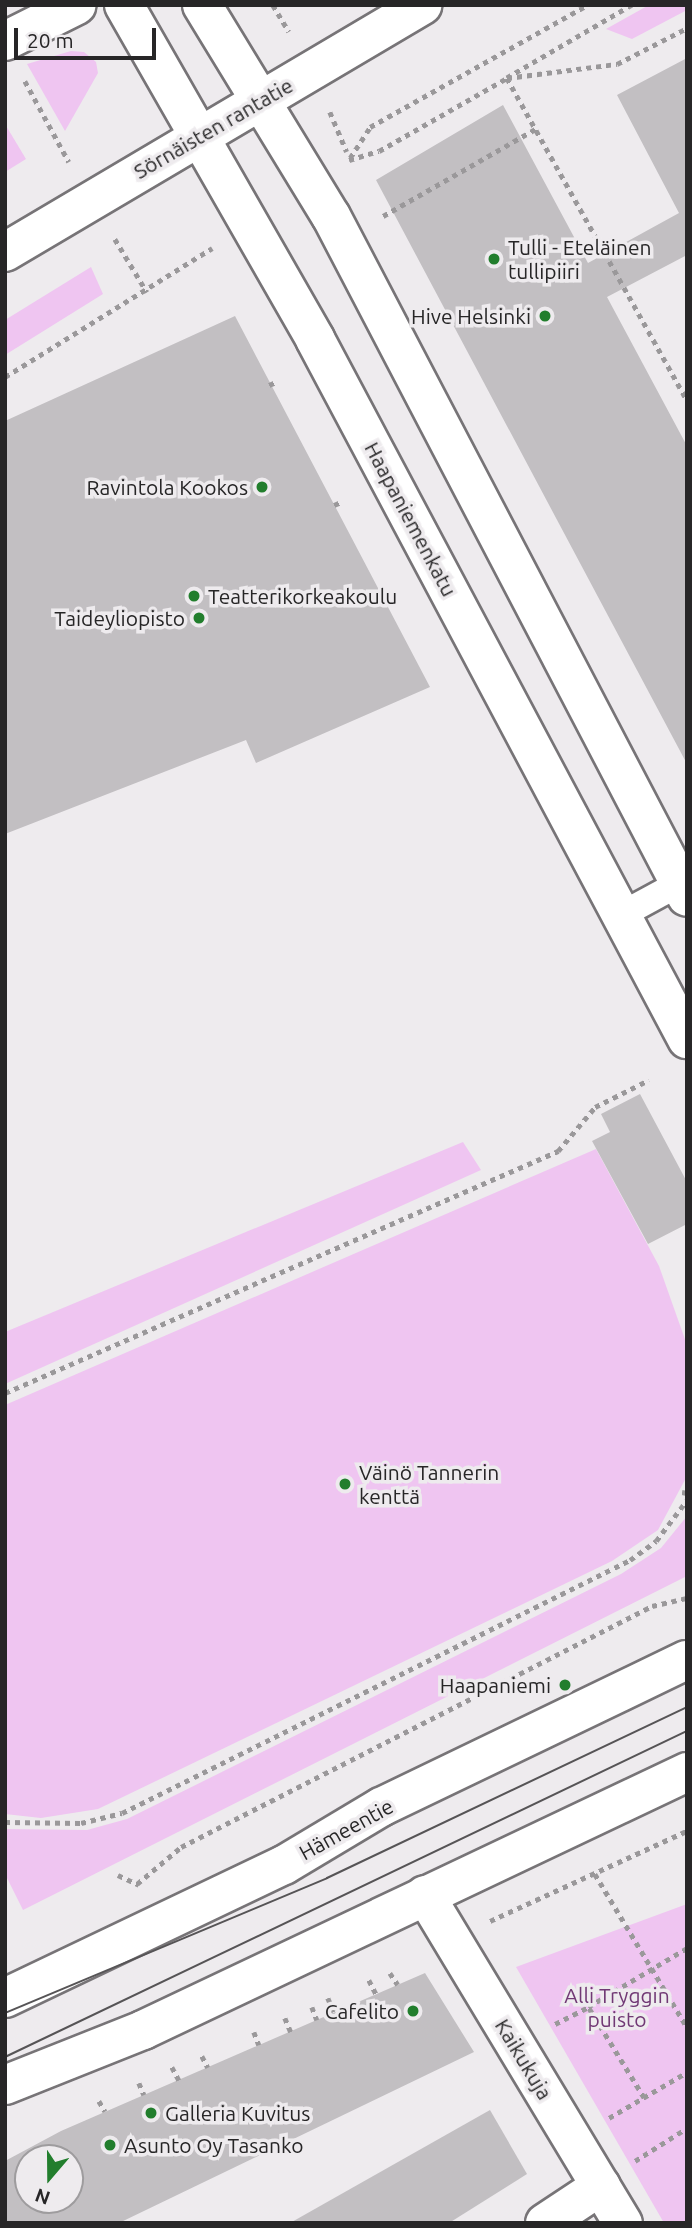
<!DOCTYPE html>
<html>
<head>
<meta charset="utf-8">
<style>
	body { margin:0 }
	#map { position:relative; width:692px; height:2228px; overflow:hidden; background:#eeebee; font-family:Ubuntu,sans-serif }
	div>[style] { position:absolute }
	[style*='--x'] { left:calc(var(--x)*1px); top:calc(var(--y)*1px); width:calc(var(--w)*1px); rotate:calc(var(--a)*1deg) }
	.green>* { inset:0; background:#efc5f1 }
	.building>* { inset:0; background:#c2bfc2 }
	.path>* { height:4.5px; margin-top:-2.25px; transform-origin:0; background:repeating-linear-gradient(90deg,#9a989a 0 5px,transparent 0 10px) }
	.roads { filter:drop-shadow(2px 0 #777477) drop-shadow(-2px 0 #777477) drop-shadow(0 2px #777477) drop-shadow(0 -2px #777477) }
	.service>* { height:26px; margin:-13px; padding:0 13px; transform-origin:13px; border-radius:13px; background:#fff }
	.minor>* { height:38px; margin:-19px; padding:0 19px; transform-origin:19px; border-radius:19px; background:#fff }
	.secondary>* { height:38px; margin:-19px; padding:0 19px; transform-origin:19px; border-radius:19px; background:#fff }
	.primary>* { height:38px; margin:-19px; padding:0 19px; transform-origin:19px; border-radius:19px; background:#fff }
	.tram>* { height:2px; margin:-1px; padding:0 1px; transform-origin:1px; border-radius:1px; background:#565456 }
	.dots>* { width:19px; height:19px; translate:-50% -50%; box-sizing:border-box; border:4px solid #eeebee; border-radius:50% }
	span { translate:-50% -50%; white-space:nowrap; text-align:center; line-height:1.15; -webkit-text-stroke:7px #eeebee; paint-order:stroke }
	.street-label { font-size:21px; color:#272627 }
	.poi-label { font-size:21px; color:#272627 }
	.left { translate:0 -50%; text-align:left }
	.right { translate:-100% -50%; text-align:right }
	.park-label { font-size:21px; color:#713975 }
	.frame { position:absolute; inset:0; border:7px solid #272627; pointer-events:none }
	.north { position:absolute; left:14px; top:2144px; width:70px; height:70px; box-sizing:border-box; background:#eeebee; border:2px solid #9e9c9e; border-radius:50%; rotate:200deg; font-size:19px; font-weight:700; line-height:28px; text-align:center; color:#272627 }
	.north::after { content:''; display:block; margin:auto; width:24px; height:32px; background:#227e2d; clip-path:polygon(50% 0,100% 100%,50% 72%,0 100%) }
	.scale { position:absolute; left:14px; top:28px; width:142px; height:32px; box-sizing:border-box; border:4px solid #272627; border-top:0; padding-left:9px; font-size:21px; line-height:24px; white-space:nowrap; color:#272627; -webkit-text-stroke:5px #eeebee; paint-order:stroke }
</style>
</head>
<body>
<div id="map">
	<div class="green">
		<i style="clip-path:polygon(649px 5px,687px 5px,687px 10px,632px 39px,606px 29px)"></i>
		<i style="clip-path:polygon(71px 51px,84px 52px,96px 62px,98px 73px,65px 131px,27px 64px)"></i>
		<i style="clip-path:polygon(5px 124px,26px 159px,5px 172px)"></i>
		<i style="clip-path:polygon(91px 267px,103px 294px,5px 355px,5px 320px)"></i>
		<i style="clip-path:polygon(463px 1142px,481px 1170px,5px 1384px,5px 1332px)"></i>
		<i style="clip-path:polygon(596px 1149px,659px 1266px,687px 1345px,687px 1476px,658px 1530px,612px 1561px,98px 1809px,41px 1818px,5px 1814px,5px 1405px)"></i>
		<i style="clip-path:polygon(687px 1516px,687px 1576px,23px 1910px,5px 1874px,5px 1829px,87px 1830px,127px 1819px,621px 1574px,661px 1548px)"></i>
		<i style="clip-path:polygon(687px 1904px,687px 2223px,664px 2223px,516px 1967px)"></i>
	</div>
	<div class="building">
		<i style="clip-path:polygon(687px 58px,687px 255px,607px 297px,687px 446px,687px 764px,376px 180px,503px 105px,588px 263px,679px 213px,617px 95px)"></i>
		<i style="clip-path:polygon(235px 316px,430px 687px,256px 763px,246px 740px,5px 834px,5px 421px)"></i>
		<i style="clip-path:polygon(640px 1094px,687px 1182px,687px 1224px,648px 1244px,592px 1141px,610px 1132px,601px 1114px)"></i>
		<i style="clip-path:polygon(evenodd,425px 1973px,474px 2052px,119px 2223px,5px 2223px,5px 2161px,61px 2131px,425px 1973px,28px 2158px,70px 2158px,70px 2200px,28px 2200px,28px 2158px)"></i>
		<i style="clip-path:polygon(490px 2110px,527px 2174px,449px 2223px,290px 2223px)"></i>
	</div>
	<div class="path">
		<i style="--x:273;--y:5;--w:31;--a:59"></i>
		<i style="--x:632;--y:5;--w:145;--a:149.7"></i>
		<i style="--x:507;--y:78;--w:369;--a:60.8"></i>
		<i style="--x:25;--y:81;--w:92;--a:61.5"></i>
		<i style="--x:330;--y:112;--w:43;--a:67"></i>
		<i style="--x:350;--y:158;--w:37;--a:-57"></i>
		<i style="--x:370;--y:127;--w:249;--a:-29.3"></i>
		<i style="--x:349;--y:160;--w:31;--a:-17"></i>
		<i style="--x:379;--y:151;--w:147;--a:-29.7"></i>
		<i style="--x:507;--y:78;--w:111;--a:-7.3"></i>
		<i style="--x:617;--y:64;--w:79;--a:-27.2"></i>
		<i style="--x:383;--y:216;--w:177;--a:-29.7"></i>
		<i style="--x:115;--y:239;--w:62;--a:58.9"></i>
		<i style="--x:5;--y:377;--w:244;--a:-31.9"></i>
		<i style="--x:269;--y:385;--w:8;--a:-23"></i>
		<i style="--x:334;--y:505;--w:8;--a:-23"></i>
		<i style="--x:5;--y:1393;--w:604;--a:-23.63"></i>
		<i style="--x:558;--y:1151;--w:57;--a:-49.9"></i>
		<i style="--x:595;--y:1107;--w:60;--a:-26.6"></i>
		<i style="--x:682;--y:1492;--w:5;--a:11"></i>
		<i style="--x:5;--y:1822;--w:76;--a:0.8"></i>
		<i style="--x:81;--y:1823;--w:42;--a:-13.7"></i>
		<i style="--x:122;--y:1813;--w:568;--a:-26.47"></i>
		<i style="--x:630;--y:1560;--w:32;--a:-36"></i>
		<i style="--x:656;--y:1541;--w:51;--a:-52.9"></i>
		<i style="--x:595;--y:1874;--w:179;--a:59"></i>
		<i style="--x:118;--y:1875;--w:23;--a:25"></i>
		<i style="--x:137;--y:1884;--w:57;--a:-40.1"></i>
		<i style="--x:181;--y:1847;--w:529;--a:-27.1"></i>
		<i style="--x:652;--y:1606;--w:36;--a:-13"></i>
		<i style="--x:490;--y:1921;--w:217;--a:-24.6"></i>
		<i style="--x:390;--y:1973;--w:14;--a:56"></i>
		<i style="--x:369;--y:1980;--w:16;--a:63"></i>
		<i style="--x:328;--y:1998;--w:15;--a:67"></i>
		<i style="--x:312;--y:2007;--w:14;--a:69"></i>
		<i style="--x:285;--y:2018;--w:15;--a:67"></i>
		<i style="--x:555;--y:2024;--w:37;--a:-27"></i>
		<i style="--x:254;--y:2032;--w:14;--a:69"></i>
		<i style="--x:202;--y:2056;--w:13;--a:63"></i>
		<i style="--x:172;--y:2067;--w:15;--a:62"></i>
		<i style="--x:139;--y:2083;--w:13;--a:67"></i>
		<i style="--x:644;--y:2098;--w:107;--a:-121.6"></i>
		<i style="--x:588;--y:2007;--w:115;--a:-30.8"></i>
		<i style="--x:99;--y:2101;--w:12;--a:59"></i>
		<i style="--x:609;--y:2118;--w:91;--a:-30.5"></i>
		<i style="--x:635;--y:2161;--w:62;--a:-32.4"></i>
	</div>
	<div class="roads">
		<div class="service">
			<i style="--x:621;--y:915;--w:67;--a:-28.5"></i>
		</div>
		<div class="minor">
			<i style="--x:425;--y:1895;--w:383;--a:58.9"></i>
			<i style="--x:5;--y:1998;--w:309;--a:-25.5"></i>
			<i style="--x:284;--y:1865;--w:113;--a:-30.9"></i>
			<i style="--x:381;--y:1807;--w:339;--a:-25.7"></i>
			<i style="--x:5;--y:2085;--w:149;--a:-21.7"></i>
			<i style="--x:143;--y:2030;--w:602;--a:-25.37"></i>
			<i style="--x:545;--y:2223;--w:67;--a:-33.5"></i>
		</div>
		<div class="secondary">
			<i style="--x:124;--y:5;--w:385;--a:60.2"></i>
			<i style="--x:315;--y:339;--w:793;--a:62.01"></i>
			<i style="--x:202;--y:5;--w:247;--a:58.6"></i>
			<i style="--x:331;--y:216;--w:768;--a:62.4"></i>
		</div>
		<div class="primary">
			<i style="--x:5;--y:41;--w:80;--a:-26.6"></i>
			<i style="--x:5;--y:252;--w:485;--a:-30.6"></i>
		</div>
	</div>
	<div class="tram">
		<i style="--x:5;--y:2013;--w:349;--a:-22.7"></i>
		<i style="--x:327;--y:1878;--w:399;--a:-25.4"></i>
		<i style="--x:5;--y:2057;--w:756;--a:-25.55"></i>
	</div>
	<div class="dots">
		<i style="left:494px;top:259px;background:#227e2d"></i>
		<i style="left:545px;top:316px;background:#227e2d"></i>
		<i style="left:262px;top:487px;background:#227e2d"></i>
		<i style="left:194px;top:596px;background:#227e2d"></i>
		<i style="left:199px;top:618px;background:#227e2d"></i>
		<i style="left:345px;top:1484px;background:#227e2d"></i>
		<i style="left:565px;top:1685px;background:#227e2d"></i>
		<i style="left:413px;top:2011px;background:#227e2d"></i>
		<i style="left:151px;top:2113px;background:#227e2d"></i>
		<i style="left:110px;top:2145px;background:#227e2d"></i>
	</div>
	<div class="street-label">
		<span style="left:213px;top:128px;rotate:-30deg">Sörnäisten rantatie</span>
		<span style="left:411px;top:519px;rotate:62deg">Haapaniemenkatu</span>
		<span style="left:346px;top:1829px;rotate:-29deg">Hämeentie</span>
		<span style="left:524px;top:2059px;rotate:59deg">Kaikukuja</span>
	</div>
	<div class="poi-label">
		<span class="left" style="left:508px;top:259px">Tulli - Eteläinen<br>tullipiiri</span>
		<span class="right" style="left:531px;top:316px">Hive Helsinki</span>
		<span class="right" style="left:248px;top:487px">Ravintola Kookos</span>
		<span class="left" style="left:208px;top:596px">Teatterikorkeakoulu</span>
		<span class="right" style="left:185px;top:618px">Taideyliopisto</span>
		<span class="left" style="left:359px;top:1484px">Väinö Tannerin<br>kenttä</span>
		<span class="right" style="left:551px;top:1685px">Haapaniemi</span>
		<span class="right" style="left:399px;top:2011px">Cafelito</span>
		<span class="left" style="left:165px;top:2113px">Galleria Kuvitus</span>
		<span class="left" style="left:124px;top:2145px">Asunto Oy Tasanko</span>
	</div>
	<div class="park-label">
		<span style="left:617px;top:2007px">Alli Tryggin<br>puisto</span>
	</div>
	<div class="frame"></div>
	<div class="north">N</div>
	<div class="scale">20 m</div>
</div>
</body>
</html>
